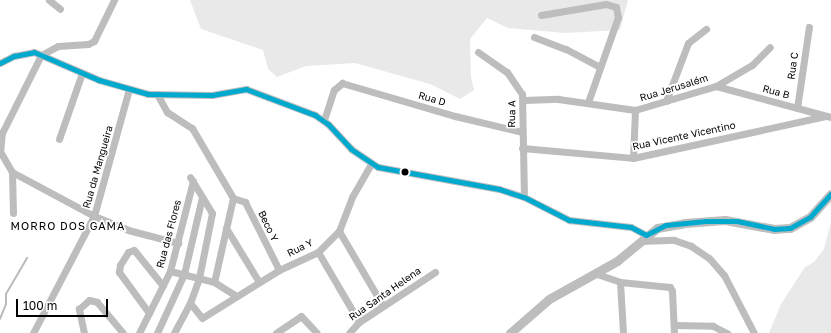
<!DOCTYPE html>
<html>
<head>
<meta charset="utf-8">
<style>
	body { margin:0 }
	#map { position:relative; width:831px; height:333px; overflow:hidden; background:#fff; font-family:"Golos Text",sans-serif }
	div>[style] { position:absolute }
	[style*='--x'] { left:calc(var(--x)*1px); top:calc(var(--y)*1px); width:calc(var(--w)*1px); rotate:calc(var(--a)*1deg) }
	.green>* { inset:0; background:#e9e9e9 }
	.stream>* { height:2px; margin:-1px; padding:0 1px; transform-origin:1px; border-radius:1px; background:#bbb }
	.minor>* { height:7px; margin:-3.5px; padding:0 3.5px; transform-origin:3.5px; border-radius:3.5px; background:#bdbdbd }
	.tertiary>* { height:9px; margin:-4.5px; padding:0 4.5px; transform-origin:4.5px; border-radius:4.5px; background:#bdbdbd }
	.bus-1>* { height:5px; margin:-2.5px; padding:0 2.5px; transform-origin:2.5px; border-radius:2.5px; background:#00a9ce }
	.dots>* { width:11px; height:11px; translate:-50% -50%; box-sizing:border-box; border:2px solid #fff; border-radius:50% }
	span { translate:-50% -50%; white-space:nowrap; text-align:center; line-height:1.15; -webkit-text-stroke:3.5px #fff; paint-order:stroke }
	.street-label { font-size:10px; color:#000 }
	.neighbourhood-label { font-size:11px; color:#000; letter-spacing:1px }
	.scale { position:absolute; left:16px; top:299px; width:92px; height:18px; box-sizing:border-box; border:2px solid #000; border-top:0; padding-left:5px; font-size:12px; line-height:14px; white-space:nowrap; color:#000; -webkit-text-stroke:3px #fff; paint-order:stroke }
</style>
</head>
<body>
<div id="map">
	<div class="green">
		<i style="clip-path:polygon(190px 0,628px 0,620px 30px,565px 33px,508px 28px,487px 18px,470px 39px,471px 77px,474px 90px,460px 99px,430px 84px,355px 63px,306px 66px,277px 77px,268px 69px,263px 50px,201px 29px)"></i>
		<i style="clip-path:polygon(831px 222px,831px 333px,769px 333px,781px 304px,805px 267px,814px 262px,824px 249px)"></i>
	</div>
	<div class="stream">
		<i style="--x:0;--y:319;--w:16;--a:-68"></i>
		<i style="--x:6;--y:304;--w:10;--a:-90"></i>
		<i style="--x:6;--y:294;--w:42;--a:-59.7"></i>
	</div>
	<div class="minor">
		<i style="--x:49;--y:0;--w:14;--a:39"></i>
		<i style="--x:541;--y:15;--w:66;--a:-9.6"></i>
		<i style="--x:606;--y:4;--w:10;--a:17"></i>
		<i style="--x:616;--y:7;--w:10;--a:79"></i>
		<i style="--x:618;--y:17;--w:90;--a:109.4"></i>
		<i style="--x:534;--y:37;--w:34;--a:21"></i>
		<i style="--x:566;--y:49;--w:38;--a:28"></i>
		<i style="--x:478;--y:52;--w:35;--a:35"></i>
		<i style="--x:507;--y:72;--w:27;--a:56"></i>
		<i style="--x:522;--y:94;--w:103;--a:88.9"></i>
		<i style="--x:0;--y:63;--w:16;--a:-27"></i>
		<i style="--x:14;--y:56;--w:20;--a:-11"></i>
		<i style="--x:34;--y:52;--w:71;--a:23.3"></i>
		<i style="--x:99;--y:80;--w:51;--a:15.9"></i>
		<i style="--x:148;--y:94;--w:64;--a:0.9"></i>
		<i style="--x:212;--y:95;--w:35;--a:-10"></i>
		<i style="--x:246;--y:89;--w:74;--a:20.6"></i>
		<i style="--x:315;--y:115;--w:16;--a:35"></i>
		<i style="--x:328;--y:124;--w:34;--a:47"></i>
		<i style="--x:351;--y:149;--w:32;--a:34"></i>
		<i style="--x:378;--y:167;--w:123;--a:10.3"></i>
		<i style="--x:499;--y:189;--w:26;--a:18"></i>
		<i style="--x:524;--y:197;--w:51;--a:27.1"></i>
		<i style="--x:569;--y:220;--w:62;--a:6.4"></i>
		<i style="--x:631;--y:227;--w:17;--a:28"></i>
		<i style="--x:716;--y:86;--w:119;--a:15.1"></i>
		<i style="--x:157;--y:94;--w:21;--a:61"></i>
		<i style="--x:167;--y:112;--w:30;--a:33"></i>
		<i style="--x:192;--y:128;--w:81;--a:59.6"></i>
		<i style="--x:233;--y:198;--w:86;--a:102.7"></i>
		<i style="--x:524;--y:100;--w:34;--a:-2"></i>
		<i style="--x:558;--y:99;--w:78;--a:8.1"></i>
		<i style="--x:635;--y:110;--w:84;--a:-16.5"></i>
		<i style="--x:716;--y:86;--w:42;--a:-30.3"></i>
		<i style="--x:752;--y:65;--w:25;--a:-45"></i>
		<i style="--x:666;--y:101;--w:62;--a:-69.2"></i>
		<i style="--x:688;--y:43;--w:23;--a:-38"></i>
		<i style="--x:797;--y:108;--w:82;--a:-81.6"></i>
		<i style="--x:324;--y:120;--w:32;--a:-72"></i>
		<i style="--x:334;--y:90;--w:11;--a:-41"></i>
		<i style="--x:342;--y:83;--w:118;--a:16.3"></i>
		<i style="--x:455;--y:116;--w:69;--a:13.4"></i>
		<i style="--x:59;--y:139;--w:70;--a:-70.8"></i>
		<i style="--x:522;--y:148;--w:111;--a:5.1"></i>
		<i style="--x:633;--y:158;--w:197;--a:-12.3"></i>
		<i style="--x:1;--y:153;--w:22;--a:60"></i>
		<i style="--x:12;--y:172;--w:93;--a:28.2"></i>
		<i style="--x:94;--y:216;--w:37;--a:22"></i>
		<i style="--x:128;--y:230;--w:52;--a:14.6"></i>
		<i style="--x:0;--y:154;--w:21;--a:-85"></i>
		<i style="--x:2;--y:133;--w:87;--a:-63.4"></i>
		<i style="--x:41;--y:55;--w:19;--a:-28"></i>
		<i style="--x:58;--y:46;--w:30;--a:-4"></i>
		<i style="--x:88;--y:44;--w:7;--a:-27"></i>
		<i style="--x:94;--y:41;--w:46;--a:-64"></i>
		<i style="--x:633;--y:158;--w:48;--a:-87.6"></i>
		<i style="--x:12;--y:172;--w:41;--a:88.6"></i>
		<i style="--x:233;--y:198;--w:13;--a:18"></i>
		<i style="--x:245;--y:202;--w:76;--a:63.4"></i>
		<i style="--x:226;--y:228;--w:63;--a:58.6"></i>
		<i style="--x:339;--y:231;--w:87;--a:59.6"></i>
		<i style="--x:641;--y:241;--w:33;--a:-2"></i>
		<i style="--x:674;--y:240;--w:18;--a:19"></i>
		<i style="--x:691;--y:246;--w:22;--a:34"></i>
		<i style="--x:709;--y:258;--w:23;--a:49"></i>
		<i style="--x:724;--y:275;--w:65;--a:62.7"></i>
		<i style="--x:318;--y:252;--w:81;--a:59.6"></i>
		<i style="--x:170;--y:271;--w:45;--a:14"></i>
		<i style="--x:214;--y:282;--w:26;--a:32"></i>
		<i style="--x:597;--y:274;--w:24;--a:19"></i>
		<i style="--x:620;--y:282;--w:50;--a:5.7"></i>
		<i style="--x:670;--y:287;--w:4;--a:63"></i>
		<i style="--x:672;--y:291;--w:42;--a:87.3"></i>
		<i style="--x:620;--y:282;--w:51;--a:86.6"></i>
		<i style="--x:190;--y:303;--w:19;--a:51"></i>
		<i style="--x:202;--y:318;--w:91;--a:-31.9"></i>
		<i style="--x:279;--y:270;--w:43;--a:-24.8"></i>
		<i style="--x:318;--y:252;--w:30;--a:-45"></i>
		<i style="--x:339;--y:231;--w:36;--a:-69"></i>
		<i style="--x:352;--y:197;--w:38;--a:-60"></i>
		<i style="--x:149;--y:313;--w:51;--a:-126.2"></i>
		<i style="--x:119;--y:272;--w:7;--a:-82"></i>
		<i style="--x:120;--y:265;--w:15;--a:-58"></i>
		<i style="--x:128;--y:252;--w:6;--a:-18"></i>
		<i style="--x:134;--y:250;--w:46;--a:51.1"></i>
		<i style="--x:674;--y:325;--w:39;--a:1"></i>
		<i style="--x:713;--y:326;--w:16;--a:27"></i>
		<i style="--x:33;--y:333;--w:132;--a:-62.5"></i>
		<i style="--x:94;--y:216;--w:132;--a:-74.6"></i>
		<i style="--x:84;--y:333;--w:25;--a:-102"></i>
		<i style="--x:79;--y:309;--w:13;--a:-42"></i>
		<i style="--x:89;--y:300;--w:8;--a:14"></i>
		<i style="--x:97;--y:302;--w:40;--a:50"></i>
		<i style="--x:139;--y:333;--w:69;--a:-63.4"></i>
		<i style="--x:170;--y:271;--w:93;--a:-75.7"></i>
		<i style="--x:157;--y:333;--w:65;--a:-65.4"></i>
		<i style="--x:184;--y:274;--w:79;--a:-76.8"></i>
		<i style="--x:174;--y:333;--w:34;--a:-62"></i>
		<i style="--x:190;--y:303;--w:27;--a:-70"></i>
		<i style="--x:199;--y:278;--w:66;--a:-78.7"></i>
		<i style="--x:212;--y:213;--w:42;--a:-121.4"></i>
		<i style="--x:276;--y:333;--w:30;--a:-34"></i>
		<i style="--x:301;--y:316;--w:23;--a:47"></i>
		<i style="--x:349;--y:333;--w:15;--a:-48"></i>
		<i style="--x:359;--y:322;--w:91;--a:-33.3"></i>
	</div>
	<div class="tertiary">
		<i style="--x:510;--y:333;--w:52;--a:-41.1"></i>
		<i style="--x:549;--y:299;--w:78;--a:-29.2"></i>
		<i style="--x:617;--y:261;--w:52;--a:-39.5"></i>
		<i style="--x:657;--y:228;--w:27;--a:-10"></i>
		<i style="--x:684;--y:223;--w:41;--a:-4.2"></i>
		<i style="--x:725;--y:220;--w:50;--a:10.4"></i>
		<i style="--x:774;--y:229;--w:16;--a:-4"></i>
		<i style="--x:790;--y:228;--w:23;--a:-29"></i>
		<i style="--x:810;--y:217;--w:31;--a:-48"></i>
	</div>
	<div class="bus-1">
		<i style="--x:0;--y:63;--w:16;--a:-27"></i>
		<i style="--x:14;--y:56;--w:20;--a:-11"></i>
		<i style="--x:34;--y:52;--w:71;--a:23.3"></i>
		<i style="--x:99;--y:80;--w:51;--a:15.9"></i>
		<i style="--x:148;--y:94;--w:64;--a:0.9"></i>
		<i style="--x:212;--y:95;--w:35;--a:-10"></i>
		<i style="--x:246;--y:89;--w:74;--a:20.6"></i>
		<i style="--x:315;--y:115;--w:16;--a:35"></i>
		<i style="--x:328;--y:124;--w:34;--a:47"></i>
		<i style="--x:351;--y:149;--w:32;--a:34"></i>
		<i style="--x:378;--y:167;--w:123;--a:10.3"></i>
		<i style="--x:499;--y:189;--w:26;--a:18"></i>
		<i style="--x:524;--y:197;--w:51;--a:27.1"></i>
		<i style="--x:569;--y:220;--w:62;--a:6.4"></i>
		<i style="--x:631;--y:227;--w:17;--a:28"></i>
		<i style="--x:646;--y:235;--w:22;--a:-27"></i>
		<i style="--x:666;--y:225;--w:40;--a:-5.7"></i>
		<i style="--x:706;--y:221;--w:31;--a:0"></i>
		<i style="--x:737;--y:221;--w:38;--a:12"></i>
		<i style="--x:774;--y:229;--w:16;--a:-4"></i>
		<i style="--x:790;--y:228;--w:23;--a:-29"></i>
		<i style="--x:810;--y:217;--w:31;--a:-48"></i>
	</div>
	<div class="dots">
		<i style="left:405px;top:172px;background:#000"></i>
	</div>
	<div class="street-label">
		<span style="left:793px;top:66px;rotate:-82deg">Rua C</span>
		<span style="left:674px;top:88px;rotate:-17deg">Rua Jerusalém</span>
		<span style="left:776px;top:92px;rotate:15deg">Rua B</span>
		<span style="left:432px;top:99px;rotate:16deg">Rua D</span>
		<span style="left:512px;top:114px;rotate:-89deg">Rua A</span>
		<span style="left:684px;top:136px;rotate:-12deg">Rua Vicente Vicentino</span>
		<span style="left:98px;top:167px;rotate:-74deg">Rua da Mangueira</span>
		<span style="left:268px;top:226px;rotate:64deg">Beco Y</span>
		<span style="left:169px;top:234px;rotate:-75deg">Rua das Flores</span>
		<span style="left:300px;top:248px;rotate:-26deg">Rua Y</span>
		<span style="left:385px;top:294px;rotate:-35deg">Rua Santa Helena</span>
	</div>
	<div class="neighbourhood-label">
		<span style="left:68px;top:226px">MORRO DOS GAMA</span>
	</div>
	<div class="scale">100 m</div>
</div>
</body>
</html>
